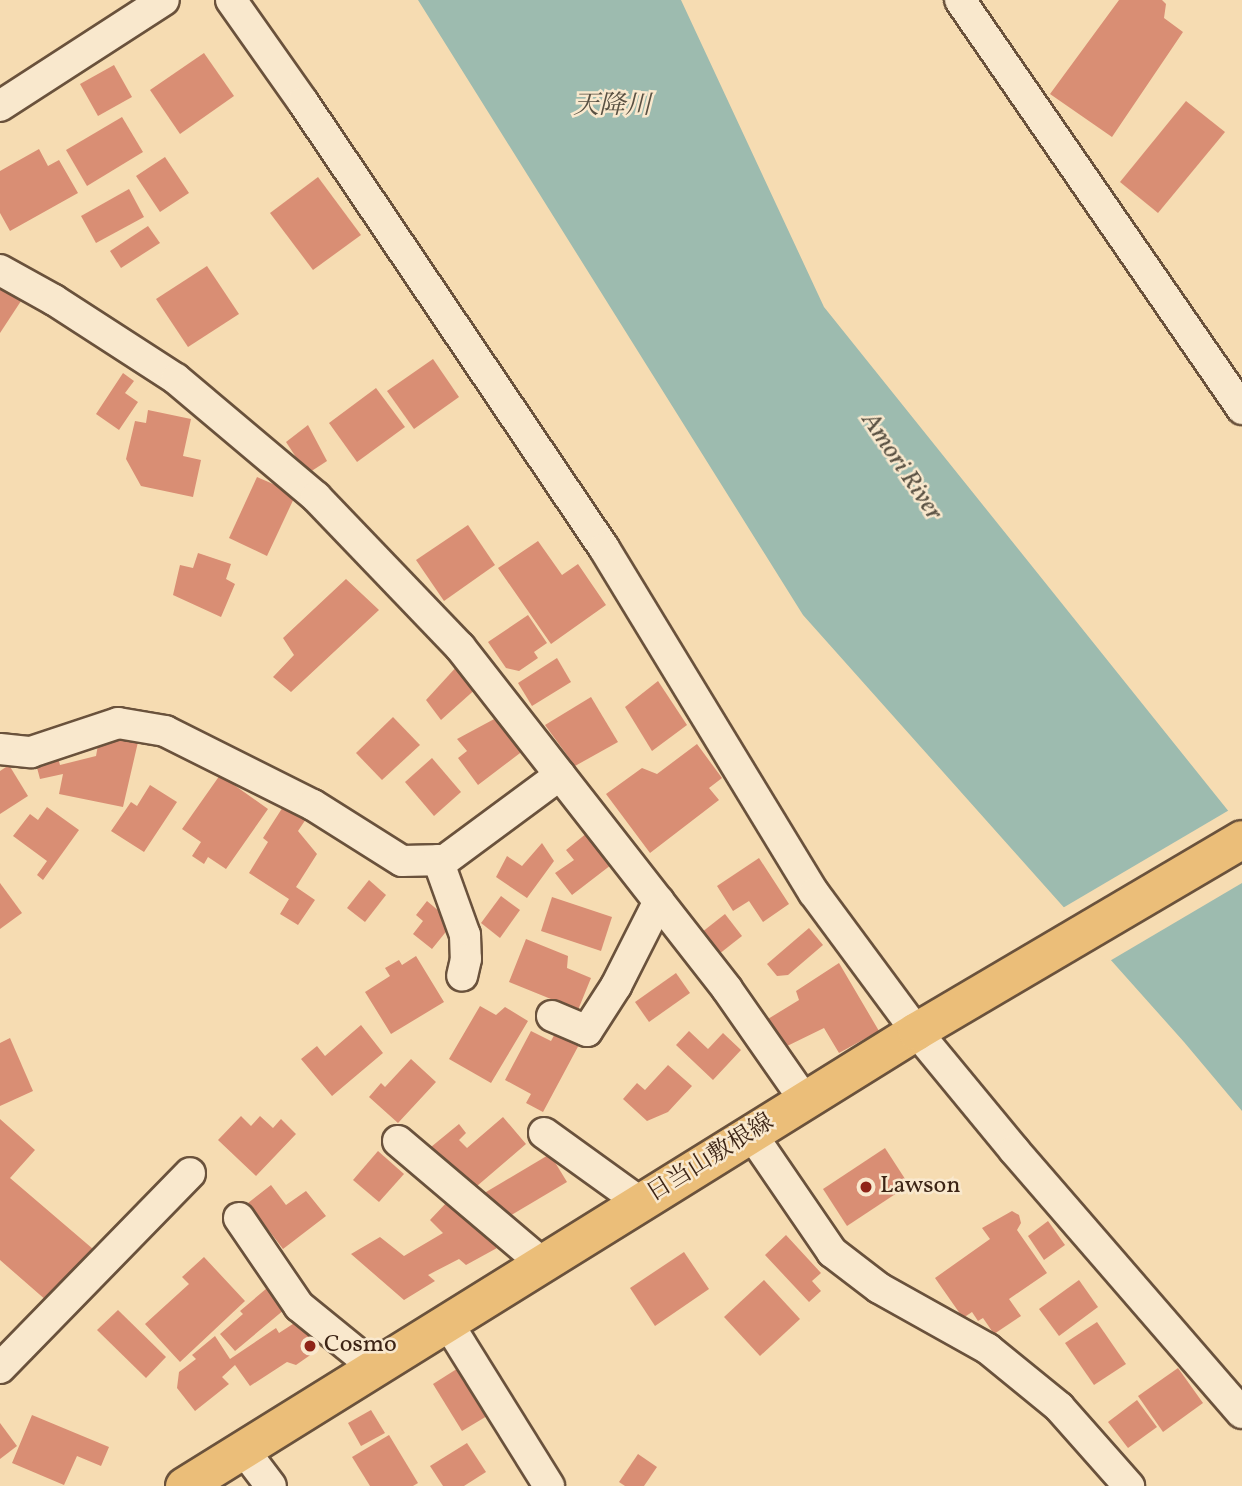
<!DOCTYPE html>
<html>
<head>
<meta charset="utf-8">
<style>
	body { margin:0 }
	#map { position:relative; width:1242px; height:1486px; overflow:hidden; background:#f6dcb2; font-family:Vollkorn,"Noto Serif JP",serif }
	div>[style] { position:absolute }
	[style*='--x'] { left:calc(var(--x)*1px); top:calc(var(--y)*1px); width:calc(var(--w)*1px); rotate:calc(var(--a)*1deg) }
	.water>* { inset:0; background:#9dbbaf }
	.pier>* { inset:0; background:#f6dcb2 }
	.building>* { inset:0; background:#d98e74 }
	.roads { filter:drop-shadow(2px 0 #6a523c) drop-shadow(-2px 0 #6a523c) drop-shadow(0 2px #6a523c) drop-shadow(0 -2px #6a523c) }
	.minor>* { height:30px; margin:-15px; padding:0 15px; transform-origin:15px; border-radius:15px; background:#f9e8cd }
	.major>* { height:37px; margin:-18.5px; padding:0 18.5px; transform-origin:18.5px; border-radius:18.5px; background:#ebbe79 }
	.dots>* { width:19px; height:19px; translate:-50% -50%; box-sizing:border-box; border:4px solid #f9e8cd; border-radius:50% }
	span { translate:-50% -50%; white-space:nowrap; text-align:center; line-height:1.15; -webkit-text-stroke:5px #f9e8cd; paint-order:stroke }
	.street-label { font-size:24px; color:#3c2415 }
	.poi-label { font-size:24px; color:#3c2415 }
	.left { translate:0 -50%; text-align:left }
	.water-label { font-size:26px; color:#595143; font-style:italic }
</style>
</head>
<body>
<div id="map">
	<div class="water">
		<i style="clip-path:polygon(418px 0,681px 0,824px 307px,1242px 828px,1242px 1111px,1184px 1042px,803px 615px)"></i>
	</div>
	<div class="pier">
		<i style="clip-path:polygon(1231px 809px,1242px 823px,1242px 883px,1108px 962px,1061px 909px)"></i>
	</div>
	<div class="building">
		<i style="clip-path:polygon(1119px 0,1162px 0,1166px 4px,1164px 18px,1183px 32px,1112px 137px,1050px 94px)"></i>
		<i style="clip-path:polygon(204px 53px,234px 96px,180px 134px,150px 90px)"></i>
		<i style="clip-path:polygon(114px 65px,132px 97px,98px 116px,80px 84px)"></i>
		<i style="clip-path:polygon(1186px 101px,1225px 132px,1158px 213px,1120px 182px)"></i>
		<i style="clip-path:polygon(122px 117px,143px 152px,87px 186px,66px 150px)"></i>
		<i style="clip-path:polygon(39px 149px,48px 166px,59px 160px,78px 193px,10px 231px,0 213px,0 171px)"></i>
		<i style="clip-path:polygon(165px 157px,189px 193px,160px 212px,136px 176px)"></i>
		<i style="clip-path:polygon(318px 177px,361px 235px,313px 270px,270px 213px)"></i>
		<i style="clip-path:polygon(129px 189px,144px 217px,96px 243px,81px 216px)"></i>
		<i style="clip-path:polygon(148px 226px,160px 243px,121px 268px,110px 251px)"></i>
		<i style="clip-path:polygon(207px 266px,239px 314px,188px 347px,156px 299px)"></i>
		<i style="clip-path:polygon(0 285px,23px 298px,0 333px)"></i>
		<i style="clip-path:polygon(433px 359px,459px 397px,414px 429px,387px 391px)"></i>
		<i style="clip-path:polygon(123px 373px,134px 381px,125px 393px,138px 402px,119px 430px,96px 414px)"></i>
		<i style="clip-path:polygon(376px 388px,405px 427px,357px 462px,329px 423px)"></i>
		<i style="clip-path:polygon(148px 410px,191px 419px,183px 456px,201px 460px,193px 497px,141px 486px,126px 459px,135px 421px,146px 423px)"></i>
		<i style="clip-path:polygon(308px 425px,327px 461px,307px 474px,286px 442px)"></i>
		<i style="clip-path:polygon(257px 477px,296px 494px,267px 556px,229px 538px)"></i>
		<i style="clip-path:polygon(468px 525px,495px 565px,444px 601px,416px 560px)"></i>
		<i style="clip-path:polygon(538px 541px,562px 575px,578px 564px,606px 605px,551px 644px,498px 568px)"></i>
		<i style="clip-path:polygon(198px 553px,231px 564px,226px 579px,235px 584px,221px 617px,173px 595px,180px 565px,193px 568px)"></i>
		<i style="clip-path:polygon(346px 579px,379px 610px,291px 692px,273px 677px,294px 655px,283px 638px)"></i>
		<i style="clip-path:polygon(528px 615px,547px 643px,534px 652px,538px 658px,519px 671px,506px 668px,488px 642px)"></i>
		<i style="clip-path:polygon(557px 658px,571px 682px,532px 706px,518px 683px)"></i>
		<i style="clip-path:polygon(459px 664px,479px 686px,441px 720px,426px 700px)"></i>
		<i style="clip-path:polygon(658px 681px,687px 725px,652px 751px,625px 707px)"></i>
		<i style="clip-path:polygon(591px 697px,618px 742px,575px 766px,545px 725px)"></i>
		<i style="clip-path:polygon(393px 717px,420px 745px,382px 780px,356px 753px)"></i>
		<i style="clip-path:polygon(498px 717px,524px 750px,478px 785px,458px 758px,467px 751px,457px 739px)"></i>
		<i style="clip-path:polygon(100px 734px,138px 742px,123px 807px,59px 794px,63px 774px,40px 779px,35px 760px,57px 754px,60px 765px,96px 756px)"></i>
		<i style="clip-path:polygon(697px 744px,722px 778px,709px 788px,719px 800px,650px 853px,606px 794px,642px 768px,657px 774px)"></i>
		<i style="clip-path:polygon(432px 758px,461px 792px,434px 816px,405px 782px)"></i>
		<i style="clip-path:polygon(9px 765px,28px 796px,0 814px,0 771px)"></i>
		<i style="clip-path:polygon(220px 775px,268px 809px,226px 869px,208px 857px,204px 864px,192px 856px,201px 842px,182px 829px)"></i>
		<i style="clip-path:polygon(150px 785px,177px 802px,144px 852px,111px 831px,131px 802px,137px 806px)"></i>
		<i style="clip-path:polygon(290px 796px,312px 810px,298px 831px,317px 854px,296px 887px,315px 900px,298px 925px,280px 914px,289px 899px,249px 873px,268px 842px,263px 838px)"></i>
		<i style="clip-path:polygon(47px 807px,79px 830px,43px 880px,37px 875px,47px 861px,13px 836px,30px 814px,38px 820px)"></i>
		<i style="clip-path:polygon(587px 833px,611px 865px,572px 895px,555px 873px,574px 860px,566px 850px)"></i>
		<i style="clip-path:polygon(542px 843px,554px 861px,527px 898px,496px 877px,507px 856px,522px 866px)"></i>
		<i style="clip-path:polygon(759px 858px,789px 904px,763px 922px,749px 901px,733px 911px,717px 886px)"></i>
		<i style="clip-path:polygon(369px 880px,386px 895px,365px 922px,347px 908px)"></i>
		<i style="clip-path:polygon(0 883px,22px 913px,0 929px)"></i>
		<i style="clip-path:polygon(501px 896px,520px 910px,500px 938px,481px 923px)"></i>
		<i style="clip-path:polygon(552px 897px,612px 917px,601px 951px,541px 931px)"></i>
		<i style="clip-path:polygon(427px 901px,453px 923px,432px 949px,413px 934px,423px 921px,416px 915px)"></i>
		<i style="clip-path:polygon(725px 914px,742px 936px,714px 958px,697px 936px)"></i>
		<i style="clip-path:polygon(809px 928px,823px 945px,788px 975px,777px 976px,767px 964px)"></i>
		<i style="clip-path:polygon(526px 939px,568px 956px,567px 968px,591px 978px,578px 1010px,509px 982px)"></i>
		<i style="clip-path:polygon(416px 956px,444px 1002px,391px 1034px,365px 992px,390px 976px,385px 968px,399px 960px,402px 965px)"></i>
		<i style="clip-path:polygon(839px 963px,879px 1031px,839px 1053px,824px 1028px,781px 1049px,763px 1022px,799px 1000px,796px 991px)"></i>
		<i style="clip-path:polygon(676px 973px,690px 993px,649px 1022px,635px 1002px)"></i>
		<i style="clip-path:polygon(480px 1006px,496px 1015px,505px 1007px,528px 1021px,491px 1083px,449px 1059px)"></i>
		<i style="clip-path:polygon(361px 1025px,383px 1053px,332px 1096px,301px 1059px,317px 1046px,325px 1056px)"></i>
		<i style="clip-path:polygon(558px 1028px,581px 1041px,543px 1112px,526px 1103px,531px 1094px,505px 1080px,531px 1031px,551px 1041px)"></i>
		<i style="clip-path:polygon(689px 1031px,708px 1049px,723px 1033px,741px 1050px,713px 1080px,676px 1045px)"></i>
		<i style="clip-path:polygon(10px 1038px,33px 1091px,0 1106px,0 1043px)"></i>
		<i style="clip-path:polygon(411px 1059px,436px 1082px,398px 1123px,369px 1097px,381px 1083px,385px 1087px)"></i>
		<i style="clip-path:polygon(668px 1065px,692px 1086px,668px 1112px,647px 1121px,623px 1099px,637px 1083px,645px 1090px)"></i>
		<i style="clip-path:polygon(241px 1116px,251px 1126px,260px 1116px,273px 1128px,281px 1119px,296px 1134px,256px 1176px,218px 1140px)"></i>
		<i style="clip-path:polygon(503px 1117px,526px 1144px,470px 1192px,431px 1147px,459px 1124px,466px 1133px,459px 1140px,467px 1148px)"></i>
		<i style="clip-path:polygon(0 1119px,35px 1150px,10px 1178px,93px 1249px,47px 1301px,0 1260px)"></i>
		<i style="clip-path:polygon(885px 1148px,909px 1185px,847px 1226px,823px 1189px)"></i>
		<i style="clip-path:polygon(378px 1151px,404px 1174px,379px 1202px,353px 1180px)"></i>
		<i style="clip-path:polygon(550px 1154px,567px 1182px,498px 1223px,481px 1195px)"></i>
		<i style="clip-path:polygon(271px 1185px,286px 1205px,306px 1191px,326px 1216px,283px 1249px,248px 1203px)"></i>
		<i style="clip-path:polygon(448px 1201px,497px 1248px,466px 1265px,459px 1259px,428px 1275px,435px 1281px,404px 1300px,351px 1254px,380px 1237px,404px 1256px,443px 1233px,430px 1220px)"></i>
		<i style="clip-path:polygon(1012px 1211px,1019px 1215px,1021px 1223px,1017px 1230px,1047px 1273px,1009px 1299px,1021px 1316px,994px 1334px,983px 1318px,978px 1321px,972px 1312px,963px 1318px,935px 1278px,990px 1239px,982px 1228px)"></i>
		<i style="clip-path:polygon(1048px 1221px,1065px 1245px,1044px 1260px,1028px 1236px)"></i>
		<i style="clip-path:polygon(786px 1235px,821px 1273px,812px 1281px,821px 1291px,809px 1302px,765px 1255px)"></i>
		<i style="clip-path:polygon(684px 1252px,709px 1289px,655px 1326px,630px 1288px)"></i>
		<i style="clip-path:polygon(204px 1257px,245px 1301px,180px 1362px,145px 1324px,189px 1284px,182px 1277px)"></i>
		<i style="clip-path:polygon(764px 1280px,800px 1319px,760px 1356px,724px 1317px)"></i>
		<i style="clip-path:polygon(1079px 1280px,1098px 1307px,1059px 1336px,1039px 1309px)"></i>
		<i style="clip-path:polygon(273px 1283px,291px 1304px,235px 1351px,220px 1334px,243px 1314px,240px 1311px)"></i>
		<i style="clip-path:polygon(118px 1310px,166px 1357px,146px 1378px,97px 1330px)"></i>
		<i style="clip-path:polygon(299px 1320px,319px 1349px,296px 1365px,287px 1362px,250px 1386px,235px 1365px,222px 1377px,229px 1384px,195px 1411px,177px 1388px,179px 1372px,196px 1359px,192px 1355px,215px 1336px,230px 1359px,276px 1328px,279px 1333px)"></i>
		<i style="clip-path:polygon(1097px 1322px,1126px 1364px,1094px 1385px,1065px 1343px)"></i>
		<i style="clip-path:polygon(463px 1365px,492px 1413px,462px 1431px,433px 1384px)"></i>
		<i style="clip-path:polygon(1178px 1368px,1203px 1403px,1163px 1432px,1138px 1396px)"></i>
		<i style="clip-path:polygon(1137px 1400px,1157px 1427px,1128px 1448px,1108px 1422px)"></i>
		<i style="clip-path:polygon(371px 1410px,385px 1433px,361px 1446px,348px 1423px)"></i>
		<i style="clip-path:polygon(32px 1415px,109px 1447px,101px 1466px,77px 1456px,64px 1485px,12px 1463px)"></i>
		<i style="clip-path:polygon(0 1423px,17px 1446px,0 1459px)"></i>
		<i style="clip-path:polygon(389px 1435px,418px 1483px,413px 1486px,370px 1486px,352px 1457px)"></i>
		<i style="clip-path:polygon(467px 1443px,486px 1472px,464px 1486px,443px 1486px,430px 1466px)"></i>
		<i style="clip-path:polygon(638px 1454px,657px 1467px,644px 1486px,625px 1486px,619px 1482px)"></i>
	</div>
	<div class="roads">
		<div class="minor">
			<i style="--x:231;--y:0;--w:125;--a:54.8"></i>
			<i style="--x:303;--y:102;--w:538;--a:55.99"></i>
			<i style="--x:604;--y:548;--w:404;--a:58.7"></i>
			<i style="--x:814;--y:893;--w:172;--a:53.5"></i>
			<i style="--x:916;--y:1031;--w:154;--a:50.5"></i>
			<i style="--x:1014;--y:1150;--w:348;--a:49.1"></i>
			<i style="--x:960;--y:0;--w:497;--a:55.4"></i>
			<i style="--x:0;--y:106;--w:195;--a:-32.9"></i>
			<i style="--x:0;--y:270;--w:62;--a:29.1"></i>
			<i style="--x:54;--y:300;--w:145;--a:32.9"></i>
			<i style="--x:176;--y:379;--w:183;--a:40.1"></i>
			<i style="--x:316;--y:497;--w:208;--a:46.2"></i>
			<i style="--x:460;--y:647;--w:434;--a:52"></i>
			<i style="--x:727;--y:989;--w:136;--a:55.1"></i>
			<i style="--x:0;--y:749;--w:31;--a:6"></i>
			<i style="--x:31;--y:752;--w:92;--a:-18.4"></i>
			<i style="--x:118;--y:723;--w:48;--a:9.7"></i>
			<i style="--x:165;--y:731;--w:165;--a:26.6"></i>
			<i style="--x:313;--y:805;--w:105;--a:32.2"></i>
			<i style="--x:402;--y:861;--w:43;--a:-1.3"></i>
			<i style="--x:445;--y:860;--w:143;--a:-36.5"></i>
			<i style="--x:438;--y:860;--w:80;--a:70.2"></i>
			<i style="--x:465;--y:935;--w:24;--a:88"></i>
			<i style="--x:466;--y:959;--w:17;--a:103"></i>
			<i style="--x:552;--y:1016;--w:38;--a:23"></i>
			<i style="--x:587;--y:1031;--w:54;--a:-57.2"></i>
			<i style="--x:616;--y:986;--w:95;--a:-63.2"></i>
			<i style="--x:544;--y:1133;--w:120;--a:35.8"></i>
			<i style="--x:752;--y:1135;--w:142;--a:55.6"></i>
			<i style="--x:832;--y:1252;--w:59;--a:37.5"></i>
			<i style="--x:879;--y:1288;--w:125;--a:29.2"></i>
			<i style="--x:988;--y:1349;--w:92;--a:39.2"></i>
			<i style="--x:1059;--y:1407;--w:106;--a:48.5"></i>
			<i style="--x:398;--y:1141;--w:189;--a:40.3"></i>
			<i style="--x:239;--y:1218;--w:107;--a:55.7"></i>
			<i style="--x:299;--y:1306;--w:97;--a:39.1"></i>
			<i style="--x:447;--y:1322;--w:193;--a:58.1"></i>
			<i style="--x:0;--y:1368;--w:272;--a:-45.7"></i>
			<i style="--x:243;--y:1449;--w:46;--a:52.9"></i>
		</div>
		<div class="major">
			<i style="--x:184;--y:1486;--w:862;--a:-31.86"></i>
			<i style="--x:916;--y:1031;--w:378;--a:-30.5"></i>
		</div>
	</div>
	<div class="dots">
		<i style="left:866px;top:1187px;background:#8f2418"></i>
		<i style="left:310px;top:1346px;background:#8f2418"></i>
	</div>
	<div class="street-label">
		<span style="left:711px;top:1159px;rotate:-32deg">日当山敷根線</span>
	</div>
	<div class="poi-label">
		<span class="left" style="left:880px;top:1187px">Lawson</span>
		<span class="left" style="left:324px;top:1346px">Cosmo</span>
	</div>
	<div class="water-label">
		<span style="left:612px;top:107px">天降川</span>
		<span style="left:901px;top:467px;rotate:56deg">Amori River</span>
	</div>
</div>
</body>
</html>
